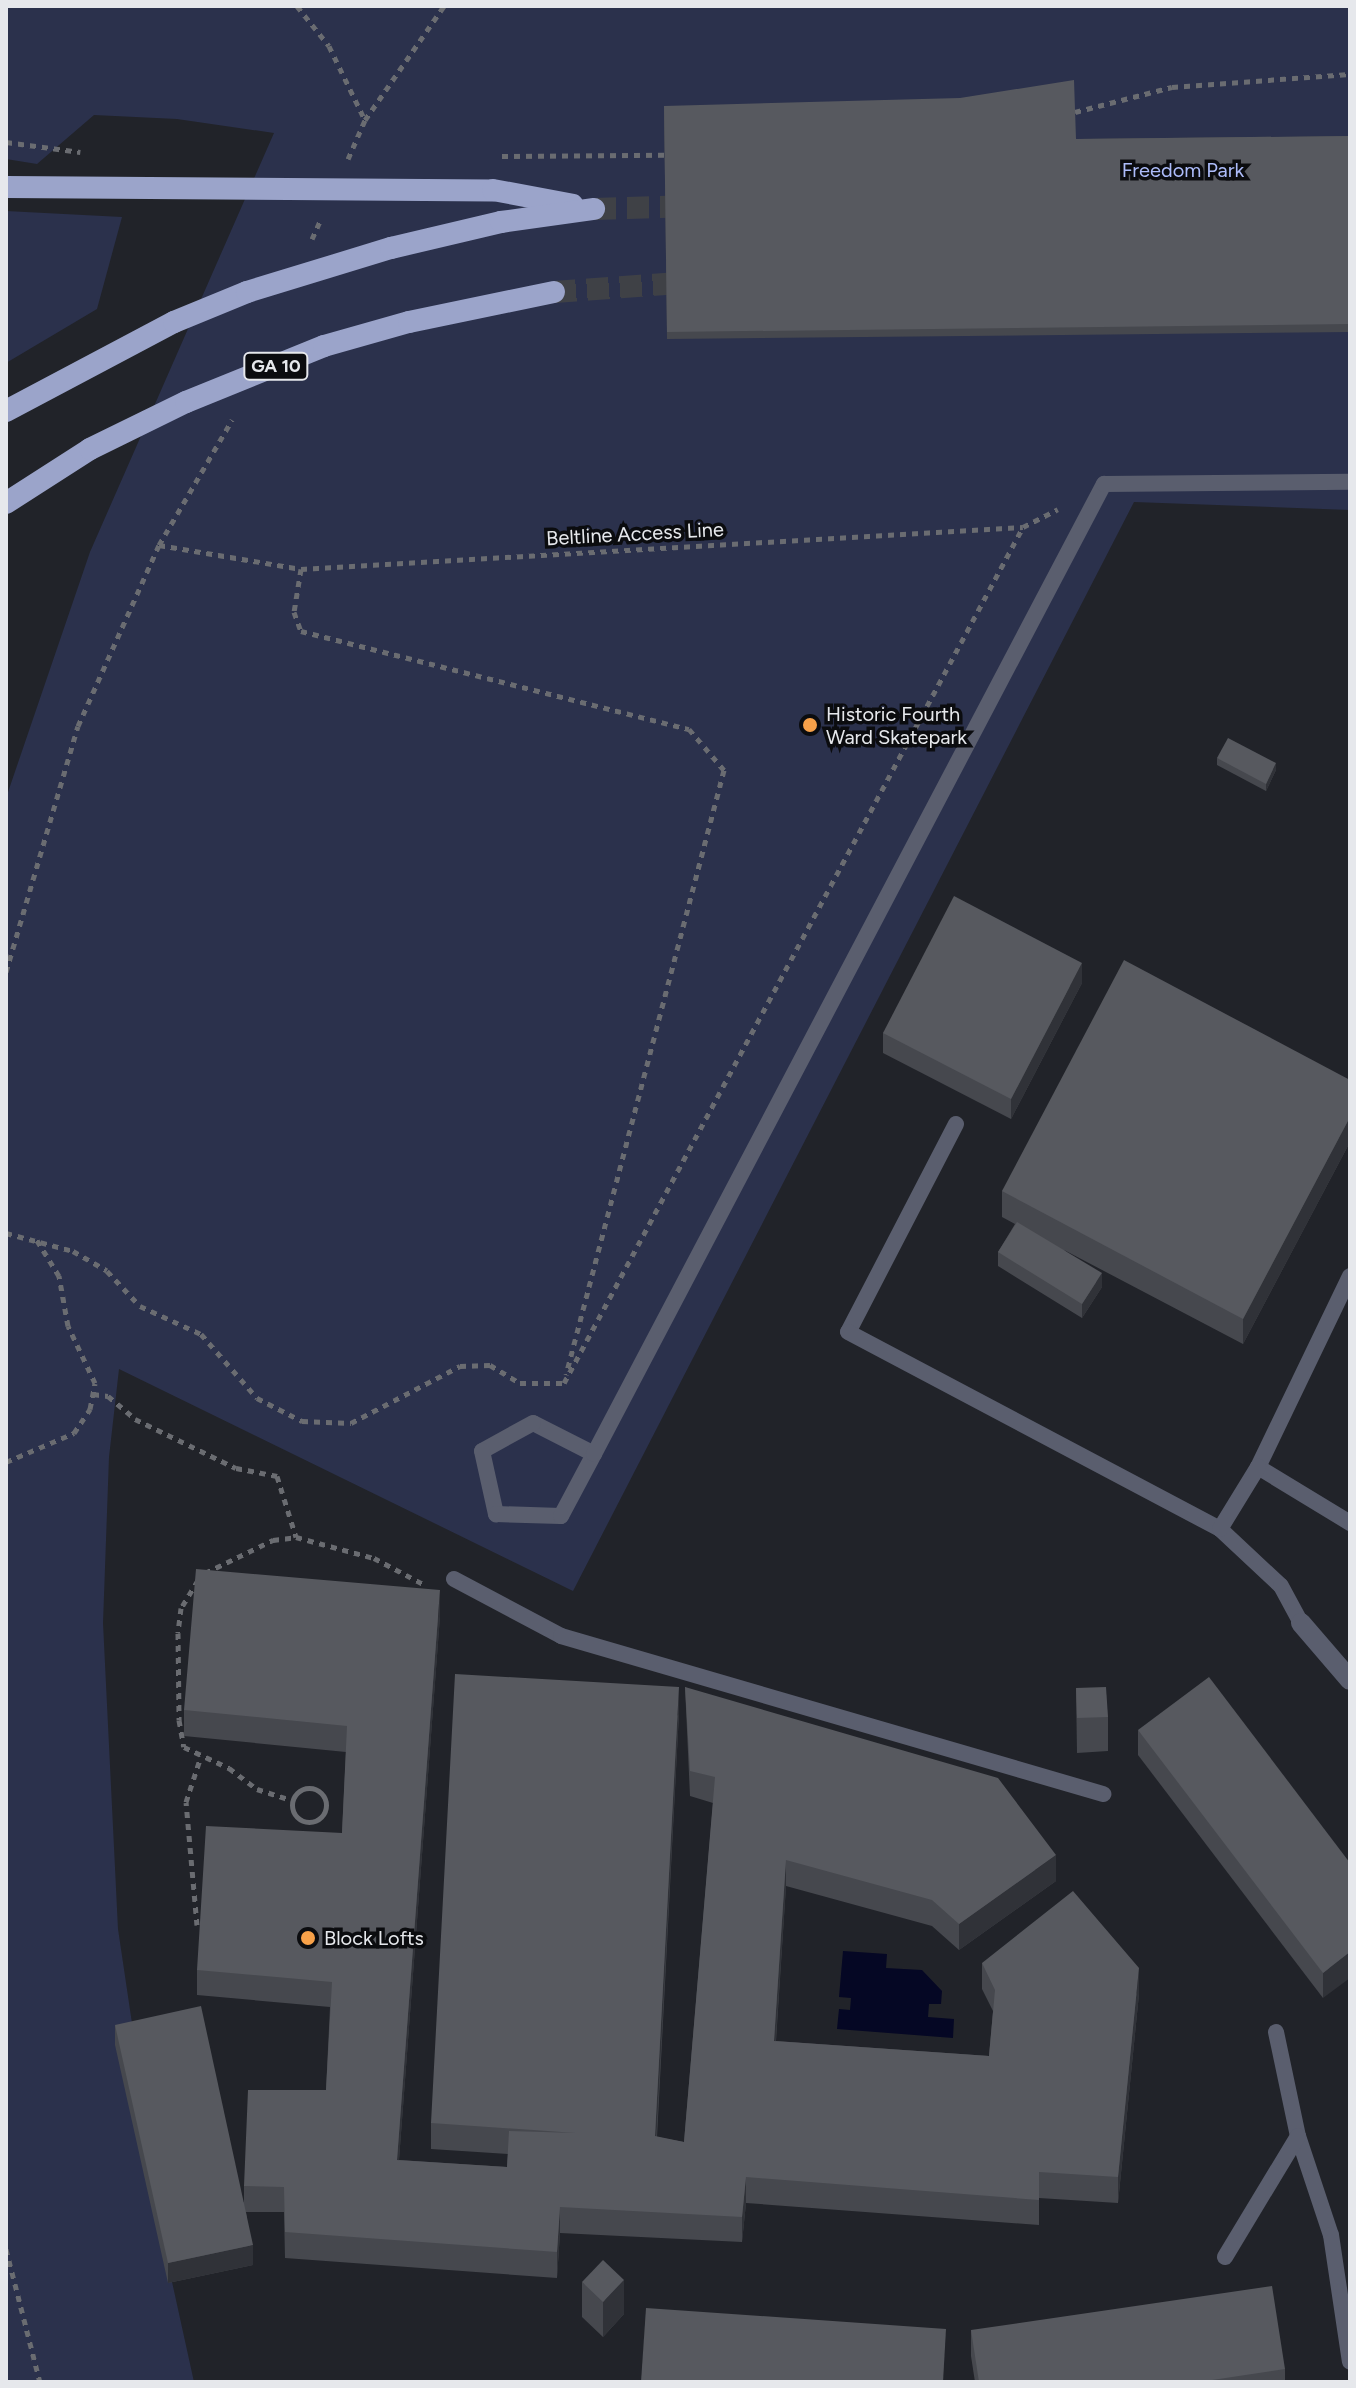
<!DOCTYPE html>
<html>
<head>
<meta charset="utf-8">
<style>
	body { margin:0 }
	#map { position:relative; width:1356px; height:2388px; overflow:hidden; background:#212329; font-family:Figtree,sans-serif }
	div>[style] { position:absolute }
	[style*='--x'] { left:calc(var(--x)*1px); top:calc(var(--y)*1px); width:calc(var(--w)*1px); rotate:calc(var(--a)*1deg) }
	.green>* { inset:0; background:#2b314c }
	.water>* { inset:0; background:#050724 }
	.trunk-tunnel>* { height:22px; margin-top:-11px; transform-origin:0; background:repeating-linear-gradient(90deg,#3f4146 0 22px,transparent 0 33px) }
	.path>* { height:5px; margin-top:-2.5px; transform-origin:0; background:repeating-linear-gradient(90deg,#6a6c71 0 6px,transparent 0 12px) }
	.path>.ring { margin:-2.5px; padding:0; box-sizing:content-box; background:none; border:5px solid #6a6c71; border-radius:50% }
	.service>* { height:16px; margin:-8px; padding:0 8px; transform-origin:8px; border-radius:8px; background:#5a5e6e }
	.minor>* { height:20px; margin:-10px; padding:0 10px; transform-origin:10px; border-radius:10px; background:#5a5e6e }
	.trunk>* { height:22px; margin:-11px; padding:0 11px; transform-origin:11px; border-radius:11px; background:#9ba4ca }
	.wall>* { inset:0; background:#46484e }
	.shaded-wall>* { inset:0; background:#303238 }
	.building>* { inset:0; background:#57595f }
	.dots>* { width:22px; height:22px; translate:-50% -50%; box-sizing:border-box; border:4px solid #0b0c0f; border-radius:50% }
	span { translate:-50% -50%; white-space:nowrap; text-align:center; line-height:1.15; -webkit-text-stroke:7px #0b0c0f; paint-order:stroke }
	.shield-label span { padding:2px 6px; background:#0b0c0f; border:2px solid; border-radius:6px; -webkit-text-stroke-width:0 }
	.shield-label { font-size:18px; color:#e6e8ec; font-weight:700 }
	.park-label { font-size:20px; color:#adbcfa }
	.street-label { font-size:20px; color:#e6e8ec }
	.poi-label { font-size:20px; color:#e6e8ec }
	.left { translate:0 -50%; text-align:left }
	.frame { position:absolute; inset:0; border:8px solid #e6e8ec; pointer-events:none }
</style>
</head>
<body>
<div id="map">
	<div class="green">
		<i style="clip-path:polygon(6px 6px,1350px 6px,1350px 510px,1134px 502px,573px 1591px,119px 1369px,109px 1457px,103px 1623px,118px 1929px,167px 2259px,194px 2382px,6px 2382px,6px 798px,90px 552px,274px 133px,177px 119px,94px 115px,37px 164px,6px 159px)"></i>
		<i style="clip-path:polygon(6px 211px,122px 217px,97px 309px,6px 363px)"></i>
	</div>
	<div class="water">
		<i style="clip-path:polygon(843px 1951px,887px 1954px,886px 1968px,922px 1970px,942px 1991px,941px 2004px,929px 2004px,928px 2017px,954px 2019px,953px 2038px,837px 2029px,839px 2009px,850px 2010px,851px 1998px,839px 1997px)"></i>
	</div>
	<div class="trunk-tunnel">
		<i style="--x:594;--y:209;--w:99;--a:-1.7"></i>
		<i style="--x:554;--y:292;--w:139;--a:-4.1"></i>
	</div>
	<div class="path">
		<i style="--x:297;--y:6;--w:51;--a:51.3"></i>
		<i style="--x:329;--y:46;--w:82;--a:64.1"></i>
		<i style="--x:1075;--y:112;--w:100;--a:-14.5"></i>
		<i style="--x:1172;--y:87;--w:178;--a:-4.2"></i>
		<i style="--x:6;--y:142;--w:75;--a:7.7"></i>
		<i style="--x:502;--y:156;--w:163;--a:-0.4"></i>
		<i style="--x:348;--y:159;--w:43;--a:-66.4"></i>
		<i style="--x:365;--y:120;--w:139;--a:-55.3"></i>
		<i style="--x:312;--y:239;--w:22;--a:-66"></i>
		<i style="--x:159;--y:545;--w:144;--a:9.6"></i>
		<i style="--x:301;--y:569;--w:723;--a:-3.33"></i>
		<i style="--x:1023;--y:527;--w:39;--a:-27"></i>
		<i style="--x:301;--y:569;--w:44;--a:99.2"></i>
		<i style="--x:294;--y:612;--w:20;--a:70"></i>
		<i style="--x:301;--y:631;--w:400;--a:14.2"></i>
		<i style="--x:689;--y:729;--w:54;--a:49.5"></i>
		<i style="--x:724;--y:770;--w:625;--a:104.64"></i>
		<i style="--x:6;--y:972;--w:256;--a:-73.7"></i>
		<i style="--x:78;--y:726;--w:198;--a:-65.9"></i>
		<i style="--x:159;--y:545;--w:145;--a:-59.7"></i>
		<i style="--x:6;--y:1233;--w:69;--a:15"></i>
		<i style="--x:73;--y:1251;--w:39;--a:30"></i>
		<i style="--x:107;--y:1271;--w:48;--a:46.7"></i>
		<i style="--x:140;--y:1306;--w:67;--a:24.7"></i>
		<i style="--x:201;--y:1334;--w:85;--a:48.8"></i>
		<i style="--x:257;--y:1398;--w:51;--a:27.1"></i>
		<i style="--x:302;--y:1421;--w:49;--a:2.3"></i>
		<i style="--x:351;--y:1423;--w:123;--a:-27.6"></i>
		<i style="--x:460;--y:1366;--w:30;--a:-2"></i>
		<i style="--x:490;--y:1365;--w:35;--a:31"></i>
		<i style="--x:520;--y:1383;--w:44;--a:0"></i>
		<i style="--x:564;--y:1383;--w:971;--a:-61.8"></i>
		<i style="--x:93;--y:1394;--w:15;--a:8"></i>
		<i style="--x:108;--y:1396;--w:35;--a:40"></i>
		<i style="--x:135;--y:1419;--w:112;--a:25.9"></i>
		<i style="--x:236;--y:1468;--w:42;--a:11"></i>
		<i style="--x:277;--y:1476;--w:64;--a:72.7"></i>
		<i style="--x:6;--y:1462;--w:74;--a:-23.1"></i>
		<i style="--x:74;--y:1433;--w:29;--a:-56"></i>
		<i style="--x:90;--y:1409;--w:26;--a:-79"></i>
		<i style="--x:95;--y:1383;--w:63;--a:-115.3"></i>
		<i style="--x:68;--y:1326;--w:51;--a:-100.2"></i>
		<i style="--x:59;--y:1276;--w:46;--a:-121.6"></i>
		<i style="--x:205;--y:1573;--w:76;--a:-25.9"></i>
		<i style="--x:273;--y:1540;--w:23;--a:-7"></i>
		<i style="--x:296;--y:1537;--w:81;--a:15.1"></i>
		<i style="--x:374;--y:1558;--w:58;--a:27.9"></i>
		<i style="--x:198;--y:1580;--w:33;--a:121"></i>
		<i style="--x:181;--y:1608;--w:25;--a:97"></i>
		<i style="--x:178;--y:1633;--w:87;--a:89.3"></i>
		<i style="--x:179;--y:1720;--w:27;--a:80"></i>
		<i style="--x:184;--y:1747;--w:50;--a:25"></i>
		<i style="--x:229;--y:1768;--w:35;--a:37"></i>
		<i style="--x:257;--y:1789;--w:38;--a:18"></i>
		<i class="ring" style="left:292px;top:1788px;width:29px;height:29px"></i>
		<i style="--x:197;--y:1925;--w:123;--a:-95.1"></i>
		<i style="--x:186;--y:1802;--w:48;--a:-71.9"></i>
		<i style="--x:6;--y:2249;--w:137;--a:75.7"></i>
	</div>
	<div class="service">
		<i style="--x:956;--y:1124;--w:234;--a:117.4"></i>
		<i style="--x:848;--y:1332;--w:421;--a:27.9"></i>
		<i style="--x:1220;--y:1529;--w:83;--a:43.1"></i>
		<i style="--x:1281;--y:1586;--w:42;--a:61.6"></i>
		<i style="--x:1350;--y:1276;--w:212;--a:115.7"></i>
		<i style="--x:1258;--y:1467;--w:108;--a:31.3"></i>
		<i style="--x:594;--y:1454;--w:68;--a:-153.1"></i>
		<i style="--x:533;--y:1423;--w:58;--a:151.2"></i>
		<i style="--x:482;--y:1451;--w:65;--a:77.5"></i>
		<i style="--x:496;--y:1514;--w:65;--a:1.8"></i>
		<i style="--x:561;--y:1516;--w:70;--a:-62"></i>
		<i style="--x:594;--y:1454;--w:1096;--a:-62.27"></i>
		<i style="--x:1104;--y:484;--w:246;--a:-0.5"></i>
		<i style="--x:1220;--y:1529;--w:73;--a:-58.5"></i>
		<i style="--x:454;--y:1579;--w:121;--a:28"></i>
		<i style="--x:561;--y:1636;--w:565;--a:16.25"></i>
		<i style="--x:1276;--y:2032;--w:106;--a:78.1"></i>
		<i style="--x:1298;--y:2136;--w:104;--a:71.6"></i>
		<i style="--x:1331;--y:2235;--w:128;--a:81.5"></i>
		<i style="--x:1225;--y:2257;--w:141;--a:-58.9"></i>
	</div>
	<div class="minor">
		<i style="--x:1301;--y:1623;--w:75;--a:49.3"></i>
	</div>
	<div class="trunk">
		<i style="--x:6;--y:187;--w:487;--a:0.4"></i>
		<i style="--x:493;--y:190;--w:81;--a:10.6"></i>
		<i style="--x:6;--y:411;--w:190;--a:-27.9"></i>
		<i style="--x:174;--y:322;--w:79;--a:-22.3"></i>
		<i style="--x:247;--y:292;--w:151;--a:-17"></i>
		<i style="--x:391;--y:248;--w:113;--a:-13.3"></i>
		<i style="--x:501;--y:222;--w:94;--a:-8"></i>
		<i style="--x:6;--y:503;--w:100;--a:-32.7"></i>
		<i style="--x:90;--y:449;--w:107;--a:-26.1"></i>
		<i style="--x:186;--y:402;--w:149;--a:-22.1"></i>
		<i style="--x:324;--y:346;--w:88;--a:-15.8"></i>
		<i style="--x:409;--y:322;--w:148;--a:-11.7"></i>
	</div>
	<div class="wall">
		<i style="clip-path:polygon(664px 106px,1076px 139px,1350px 136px,1350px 332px,667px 339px)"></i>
		<i style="clip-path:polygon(1217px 758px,1276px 770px,1266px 791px,1217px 765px)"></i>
		<i style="clip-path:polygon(1082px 983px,1011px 1119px,883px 1053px,883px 1033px)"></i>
		<i style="clip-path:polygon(1350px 1080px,1350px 1142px,1243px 1344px,1064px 1250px,1102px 1287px,1082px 1318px,998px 1266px,998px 1252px,1015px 1224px,1002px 1217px,1002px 1191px)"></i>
		<i style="clip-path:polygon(440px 1616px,399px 2160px,507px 2167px,508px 2154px,431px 2149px,431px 2123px,679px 1713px,657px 2137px,684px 2142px,713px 1803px,690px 1796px,685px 1687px,1056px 1881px,959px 1950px,932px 1926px,786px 1886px,776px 2041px,989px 2056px,993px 2011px,982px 1989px,982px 1963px,1139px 1994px,1118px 2203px,1039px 2198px,1039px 2225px,746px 2203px,742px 2242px,560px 2233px,557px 2278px,285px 2258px,284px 2212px,246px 2212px,253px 2265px,168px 2283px,115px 2045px,115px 2025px,244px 2203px,244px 2186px,326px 2090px,330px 2007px,197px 1995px,197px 1970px,342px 1833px,346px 1752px,184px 1736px,184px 1710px)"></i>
		<i style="clip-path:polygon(1076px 1688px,1108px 1717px,1108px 1751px,1077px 1753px)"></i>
		<i style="clip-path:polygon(1138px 1730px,1350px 1863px,1323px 1998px,1138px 1755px)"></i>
		<i style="clip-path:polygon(582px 2282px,624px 2314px,603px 2337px,582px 2317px)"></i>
		<i style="clip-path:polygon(971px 2330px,1285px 2369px,1285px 2382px,975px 2382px,971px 2356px)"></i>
	</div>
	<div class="shaded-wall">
		<i style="clip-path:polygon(1276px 763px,1276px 770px,1266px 791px,1266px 784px)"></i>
		<i style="clip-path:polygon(1082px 963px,1082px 983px,1011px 1119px,1011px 1099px)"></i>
		<i style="clip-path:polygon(1350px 1117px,1350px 1142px,1243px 1344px,1243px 1319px)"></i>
		<i style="clip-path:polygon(1102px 1273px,1102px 1287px,1082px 1318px,1082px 1304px)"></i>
		<i style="clip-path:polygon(440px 1590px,440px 1616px,397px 2186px,397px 2160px)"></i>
		<i style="clip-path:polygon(679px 1687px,679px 1713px,655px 2162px,655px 2136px)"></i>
		<i style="clip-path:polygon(1056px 1855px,1056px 1881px,959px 1950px,959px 1924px)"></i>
		<i style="clip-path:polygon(786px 1860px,786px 1886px,774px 2066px,774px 2041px)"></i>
		<i style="clip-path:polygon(1350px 1952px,1350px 1978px,1323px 1998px,1323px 1973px)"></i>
		<i style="clip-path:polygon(1139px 1968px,1139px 1994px,1118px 2203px,1118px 2177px)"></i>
		<i style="clip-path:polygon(746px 2177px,746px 2203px,742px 2242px,742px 2217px)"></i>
		<i style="clip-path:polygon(560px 2207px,560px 2233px,557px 2278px,557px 2252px)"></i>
		<i style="clip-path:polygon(253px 2245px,253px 2265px,168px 2283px,168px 2263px)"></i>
		<i style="clip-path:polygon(624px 2280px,624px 2314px,603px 2337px,603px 2302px)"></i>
	</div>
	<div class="building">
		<i style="clip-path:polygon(1074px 80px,1076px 139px,1350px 136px,1350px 324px,667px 332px,664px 106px,960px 98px)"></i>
		<i style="clip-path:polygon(1228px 738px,1276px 763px,1266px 784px,1217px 758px)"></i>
		<i style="clip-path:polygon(954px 896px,1082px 963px,1011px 1099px,883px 1033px)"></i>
		<i style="clip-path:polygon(1124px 960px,1350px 1080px,1350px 1117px,1243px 1319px,1002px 1191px)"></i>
		<i style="clip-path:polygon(1017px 1222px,1102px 1273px,1082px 1304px,998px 1252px)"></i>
		<i style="clip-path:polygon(196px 1569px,440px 1590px,397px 2160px,507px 2167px,509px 2131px,576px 2133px,431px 2123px,455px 1674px,679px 1687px,655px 2136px,684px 2142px,715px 1777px,690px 1771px,685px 1687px,998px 1778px,1056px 1855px,959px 1924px,932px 1900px,786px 1860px,774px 2041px,989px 2056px,995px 1990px,982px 1963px,1073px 1891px,1139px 1968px,1118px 2177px,1039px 2172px,1039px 2200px,746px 2177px,742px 2217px,560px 2207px,557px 2252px,285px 2232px,284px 2187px,244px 2186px,248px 2090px,326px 2090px,332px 1982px,197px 1970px,206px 1826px,342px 1833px,347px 1726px,184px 1710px)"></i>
		<i style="clip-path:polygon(1209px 1677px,1350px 1863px,1350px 1952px,1323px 1973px,1138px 1730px)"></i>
		<i style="clip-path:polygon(1106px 1687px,1108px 1717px,1077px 1718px,1076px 1688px)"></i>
		<i style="clip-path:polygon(201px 2006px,253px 2245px,168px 2263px,115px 2025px)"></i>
		<i style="clip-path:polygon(603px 2260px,624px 2280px,603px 2302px,582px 2282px)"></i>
		<i style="clip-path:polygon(1272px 2286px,1285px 2369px,1199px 2382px,979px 2382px,971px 2330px)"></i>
		<i style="clip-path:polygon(646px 2308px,946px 2329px,943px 2382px,641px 2382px)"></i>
	</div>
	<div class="dots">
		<i style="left:810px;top:725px;background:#f7a149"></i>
		<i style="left:308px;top:1938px;background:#f7a149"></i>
	</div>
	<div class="shield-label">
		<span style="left:276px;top:366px">GA 10</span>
	</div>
	<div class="park-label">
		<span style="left:1183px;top:170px">Freedom Park</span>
	</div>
	<div class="street-label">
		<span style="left:635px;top:534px;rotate:-3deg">Beltline Access Line</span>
	</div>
	<div class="poi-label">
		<span class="left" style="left:826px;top:726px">Historic Fourth<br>Ward Skatepark</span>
		<span class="left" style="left:324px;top:1938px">Block Lofts</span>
	</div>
	<div class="frame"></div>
</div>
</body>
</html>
